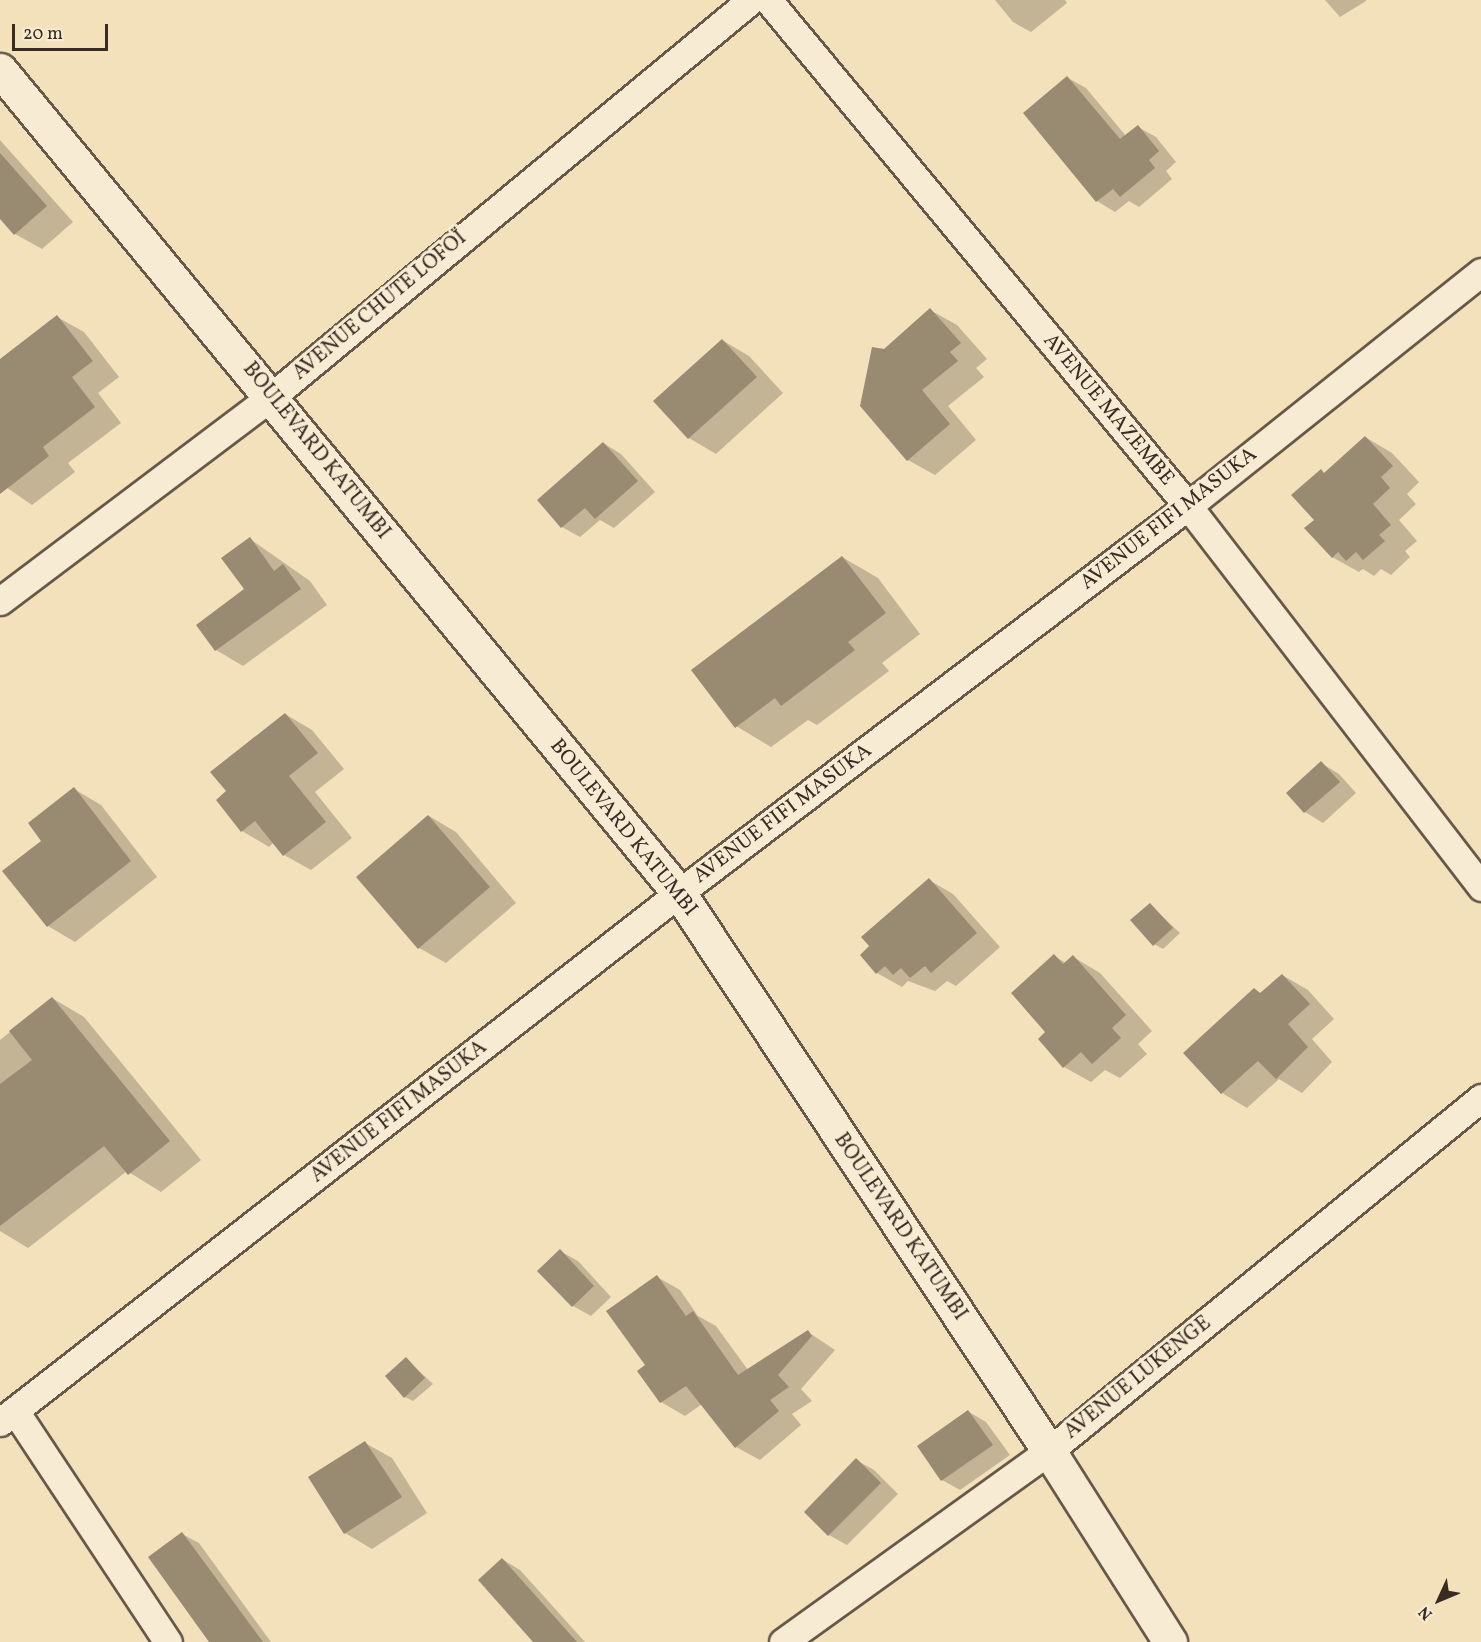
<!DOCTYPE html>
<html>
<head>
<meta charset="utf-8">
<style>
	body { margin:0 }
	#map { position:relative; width:1481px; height:1642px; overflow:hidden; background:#f3e1bb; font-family:Vollkorn,serif }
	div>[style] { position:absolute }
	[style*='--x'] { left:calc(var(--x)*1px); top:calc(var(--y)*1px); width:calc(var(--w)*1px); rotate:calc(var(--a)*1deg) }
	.shadow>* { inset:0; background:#0003 }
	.building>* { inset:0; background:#998a72 }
	.roads { filter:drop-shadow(2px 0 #675849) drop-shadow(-2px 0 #675849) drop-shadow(0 2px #675849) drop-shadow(0 -2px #675849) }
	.minor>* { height:27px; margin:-13.5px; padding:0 13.5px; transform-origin:13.5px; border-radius:13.5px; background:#f7ecd3 }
	.tertiary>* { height:33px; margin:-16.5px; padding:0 16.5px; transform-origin:16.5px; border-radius:16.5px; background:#f7ecd3 }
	span { translate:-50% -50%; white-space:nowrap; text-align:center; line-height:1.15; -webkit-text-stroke:6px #f7ecd3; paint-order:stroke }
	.street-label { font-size:21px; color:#382b23 }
	.north { position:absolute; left:1409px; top:1570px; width:60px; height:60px; -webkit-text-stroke:4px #f7ecd3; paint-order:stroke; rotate:226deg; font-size:16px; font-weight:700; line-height:24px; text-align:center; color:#382b23 }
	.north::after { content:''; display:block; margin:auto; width:21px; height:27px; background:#382b23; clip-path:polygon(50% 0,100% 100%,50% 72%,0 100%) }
	.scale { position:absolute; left:12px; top:24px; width:96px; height:27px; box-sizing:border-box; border:3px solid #382b23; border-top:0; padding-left:8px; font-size:18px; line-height:21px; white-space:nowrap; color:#382b23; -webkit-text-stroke:4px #f7ecd3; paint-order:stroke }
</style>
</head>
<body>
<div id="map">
	<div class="shadow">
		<i style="clip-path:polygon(995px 0,1065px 0,1067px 3px,1031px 32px,1013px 22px)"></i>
		<i style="clip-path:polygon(1325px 0,1366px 0,1366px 1px,1340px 17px)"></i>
		<i style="clip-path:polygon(1068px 78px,1086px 88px,1126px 136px,1138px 127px,1156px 137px,1176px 162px,1166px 171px,1172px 179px,1139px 207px,1129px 201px,1115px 212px,1097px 201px)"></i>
		<i style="clip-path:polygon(0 140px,73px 222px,42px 249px,15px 234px,0 216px)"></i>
		<i style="clip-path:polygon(930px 310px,957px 325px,987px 359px,976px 368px,984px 377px,948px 406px,976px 440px,935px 475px,908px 460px,885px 350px)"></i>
		<i style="clip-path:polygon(57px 317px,84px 332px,119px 377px,98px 393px,121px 423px,68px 463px,75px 472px,32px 505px,0 483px,0 361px)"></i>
		<i style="clip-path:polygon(722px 340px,749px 356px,783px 393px,716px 454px,689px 438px,655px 401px)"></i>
		<i style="clip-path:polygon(1365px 437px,1392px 453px,1419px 482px,1407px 494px,1416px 504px,1399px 520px,1417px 541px,1405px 551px,1410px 557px,1391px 575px,1381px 569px,1374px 576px,1363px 569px,1359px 572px,1332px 557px,1316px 520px,1321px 471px,1326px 474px)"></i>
		<i style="clip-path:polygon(603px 443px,621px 454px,655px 492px,614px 528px,600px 520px,580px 537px,562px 527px)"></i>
		<i style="clip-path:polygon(250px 539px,310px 581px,327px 605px,243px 666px,216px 650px,198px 626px,247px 590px)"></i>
		<i style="clip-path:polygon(842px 557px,878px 578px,920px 634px,882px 663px,889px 671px,817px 725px,808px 720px,771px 747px,736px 726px)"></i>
		<i style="clip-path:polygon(285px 714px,312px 730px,344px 769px,315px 792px,352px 838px,311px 870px,284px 855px,274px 842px,269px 847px,242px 831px,228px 792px)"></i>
		<i style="clip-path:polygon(1321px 763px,1339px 774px,1356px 793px,1323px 823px,1305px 812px)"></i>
		<i style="clip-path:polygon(74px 789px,101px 805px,157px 877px,75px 942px,48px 926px,43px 841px)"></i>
		<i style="clip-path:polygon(429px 816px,456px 832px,516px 903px,446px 963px,419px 948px)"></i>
		<i style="clip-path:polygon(929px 880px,953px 894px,1000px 947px,956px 986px,947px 981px,935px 991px,908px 981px,902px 987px,877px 973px,862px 955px)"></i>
		<i style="clip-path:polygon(1150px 905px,1180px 933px,1163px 949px,1154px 944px)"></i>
		<i style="clip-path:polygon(1054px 956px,1066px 963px,1073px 957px,1100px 973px,1152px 1031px,1138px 1044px,1147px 1054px,1120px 1078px,1105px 1070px,1091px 1082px,1064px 1067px,1047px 1032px)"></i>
		<i style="clip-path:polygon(1282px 975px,1308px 990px,1334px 1019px,1312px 1039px,1332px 1062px,1302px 1093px,1279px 1079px,1247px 1108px,1222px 1093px,1255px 990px,1262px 994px)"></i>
		<i style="clip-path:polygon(52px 998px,84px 1017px,201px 1160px,161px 1192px,127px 1171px,28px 1248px,0 1231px,0 1040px)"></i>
		<i style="clip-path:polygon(560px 1251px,578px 1261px,611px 1297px,591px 1316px,573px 1306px)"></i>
		<i style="clip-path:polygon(657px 1277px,680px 1290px,698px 1316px,716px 1326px,748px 1370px,808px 1332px,835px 1350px,801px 1389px,812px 1401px,792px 1414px,801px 1425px,760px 1460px,736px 1447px,702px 1404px,685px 1416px,661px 1402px,639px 1372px,647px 1366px)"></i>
		<i style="clip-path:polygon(406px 1359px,433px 1384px,413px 1401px,405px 1397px)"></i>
		<i style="clip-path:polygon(969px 1412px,986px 1422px,1010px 1455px,960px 1490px,942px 1480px)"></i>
		<i style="clip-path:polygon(365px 1443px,392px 1458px,427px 1513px,372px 1549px,345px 1533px)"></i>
		<i style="clip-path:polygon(856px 1460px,874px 1470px,898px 1494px,847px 1545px,829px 1535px)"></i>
		<i style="clip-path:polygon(182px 1534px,199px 1543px,271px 1642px,211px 1642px)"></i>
		<i style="clip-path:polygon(502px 1559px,520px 1570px,585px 1642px,535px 1642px)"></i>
	</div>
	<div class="building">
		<i style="clip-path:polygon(1067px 76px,1120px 139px,1138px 125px,1159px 151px,1149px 160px,1155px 168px,1120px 197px,1113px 189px,1096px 202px,1023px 113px)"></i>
		<i style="clip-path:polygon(0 153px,47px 206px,14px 235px,0 219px)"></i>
		<i style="clip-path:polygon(930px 308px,961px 343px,950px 352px,958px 361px,922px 390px,950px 424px,907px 461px,860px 406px,872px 347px,884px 349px)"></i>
		<i style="clip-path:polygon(57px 315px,93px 361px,72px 377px,95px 407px,43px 447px,49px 456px,0 494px,0 359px)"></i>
		<i style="clip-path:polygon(722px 339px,757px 377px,688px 439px,653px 401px)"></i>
		<i style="clip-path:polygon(1365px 436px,1393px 466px,1381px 477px,1390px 488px,1373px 504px,1391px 525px,1379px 535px,1385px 541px,1363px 560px,1356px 552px,1346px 561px,1338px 552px,1332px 558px,1304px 528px,1314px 520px,1291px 495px,1321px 469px,1324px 473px)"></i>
		<i style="clip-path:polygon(603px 442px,638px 481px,595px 519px,585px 508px,561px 528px,537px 500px)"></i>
		<i style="clip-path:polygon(250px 537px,274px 571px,283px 564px,301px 589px,215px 651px,196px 625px,244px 589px,221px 558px)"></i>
		<i style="clip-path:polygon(842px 556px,886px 613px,848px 642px,855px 650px,781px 706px,775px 698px,735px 728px,691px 670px)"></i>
		<i style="clip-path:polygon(285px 713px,318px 753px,289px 776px,326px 822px,283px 856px,255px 821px,241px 832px,216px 800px,226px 791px,210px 772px)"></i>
		<i style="clip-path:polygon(1321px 761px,1340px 782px,1304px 813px,1286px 793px)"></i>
		<i style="clip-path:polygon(74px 787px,131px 861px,47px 927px,2px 871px,41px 841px,28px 823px)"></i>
		<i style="clip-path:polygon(428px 815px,490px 887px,418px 949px,356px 877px)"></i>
		<i style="clip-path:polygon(929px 878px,977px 933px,931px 973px,925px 966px,910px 978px,901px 968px,893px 975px,885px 966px,876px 974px,860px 955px,869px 946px,861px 937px)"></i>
		<i style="clip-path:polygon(1150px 903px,1173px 928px,1153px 946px,1130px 920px)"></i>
		<i style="clip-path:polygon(1054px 954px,1063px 964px,1073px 955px,1126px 1015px,1112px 1028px,1121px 1038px,1092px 1064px,1081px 1052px,1063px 1068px,1038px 1039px,1045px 1032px,1011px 993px)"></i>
		<i style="clip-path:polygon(1282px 974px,1310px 1004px,1288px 1024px,1308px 1047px,1276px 1079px,1258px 1061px,1221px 1094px,1183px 1053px,1254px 988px,1260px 993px)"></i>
		<i style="clip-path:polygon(52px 997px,170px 1141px,128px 1175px,104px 1146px,0 1226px,0 1084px,32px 1060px,9px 1031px)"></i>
		<i style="clip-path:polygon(560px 1249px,594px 1286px,572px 1307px,537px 1271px)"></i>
		<i style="clip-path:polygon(657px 1275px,686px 1316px,693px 1311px,738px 1375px,808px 1330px,812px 1336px,778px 1375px,789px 1387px,770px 1400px,779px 1411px,735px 1448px,686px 1386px,660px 1403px,637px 1371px,645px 1365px,606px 1311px)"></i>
		<i style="clip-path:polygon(406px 1357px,425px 1378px,404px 1398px,385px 1376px)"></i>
		<i style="clip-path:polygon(968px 1410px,993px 1445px,941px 1481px,917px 1446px)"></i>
		<i style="clip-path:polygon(365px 1441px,402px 1497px,344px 1534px,308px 1477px)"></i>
		<i style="clip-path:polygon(856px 1458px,881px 1483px,828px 1536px,804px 1512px)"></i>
		<i style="clip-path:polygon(182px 1532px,263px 1642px,209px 1642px,148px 1557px)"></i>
		<i style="clip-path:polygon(502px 1558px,577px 1642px,533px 1642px,478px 1580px)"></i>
	</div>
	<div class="roads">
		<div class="minor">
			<i style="--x:768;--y:0;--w:658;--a:50.31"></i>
			<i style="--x:1188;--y:506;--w:481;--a:52.4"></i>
			<i style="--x:0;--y:601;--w:339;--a:-37"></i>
			<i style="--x:271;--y:397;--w:623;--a:-39.59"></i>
			<i style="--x:15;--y:1411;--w:277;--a:56.5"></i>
			<i style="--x:0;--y:1422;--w:861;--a:-37.92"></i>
			<i style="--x:679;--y:893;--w:639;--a:-37.25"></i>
			<i style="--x:1188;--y:506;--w:375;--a:-38.6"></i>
			<i style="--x:783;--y:1642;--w:327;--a:-35.7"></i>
			<i style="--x:1049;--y:1451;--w:558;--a:-39.25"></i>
		</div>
		<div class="tertiary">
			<i style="--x:0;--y:70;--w:1067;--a:50.48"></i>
			<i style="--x:679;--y:893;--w:670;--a:56.45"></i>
			<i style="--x:1049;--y:1451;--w:226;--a:57.6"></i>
		</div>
	</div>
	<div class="street-label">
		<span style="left:380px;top:306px;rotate:-40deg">AVENUE CHUTE LOFOÏ</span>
		<span style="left:1108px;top:410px;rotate:50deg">AVENUE MAZEMBE</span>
		<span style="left:316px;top:451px;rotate:51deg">BOULEVARD KATUMBI</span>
		<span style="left:1169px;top:519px;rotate:-38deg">AVENUE FIFI MASUKA</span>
		<span style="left:783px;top:814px;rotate:-37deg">AVENUE FIFI MASUKA</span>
		<span style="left:623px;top:828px;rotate:51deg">BOULEVARD KATUMBI</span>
		<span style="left:399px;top:1112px;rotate:-38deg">AVENUE FIFI MASUKA</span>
		<span style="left:900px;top:1227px;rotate:56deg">BOULEVARD KATUMBI</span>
		<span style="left:1138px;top:1378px;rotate:-39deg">AVENUE LUKENGE</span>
	</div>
	<div class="north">N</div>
	<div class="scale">20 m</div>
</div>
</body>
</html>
